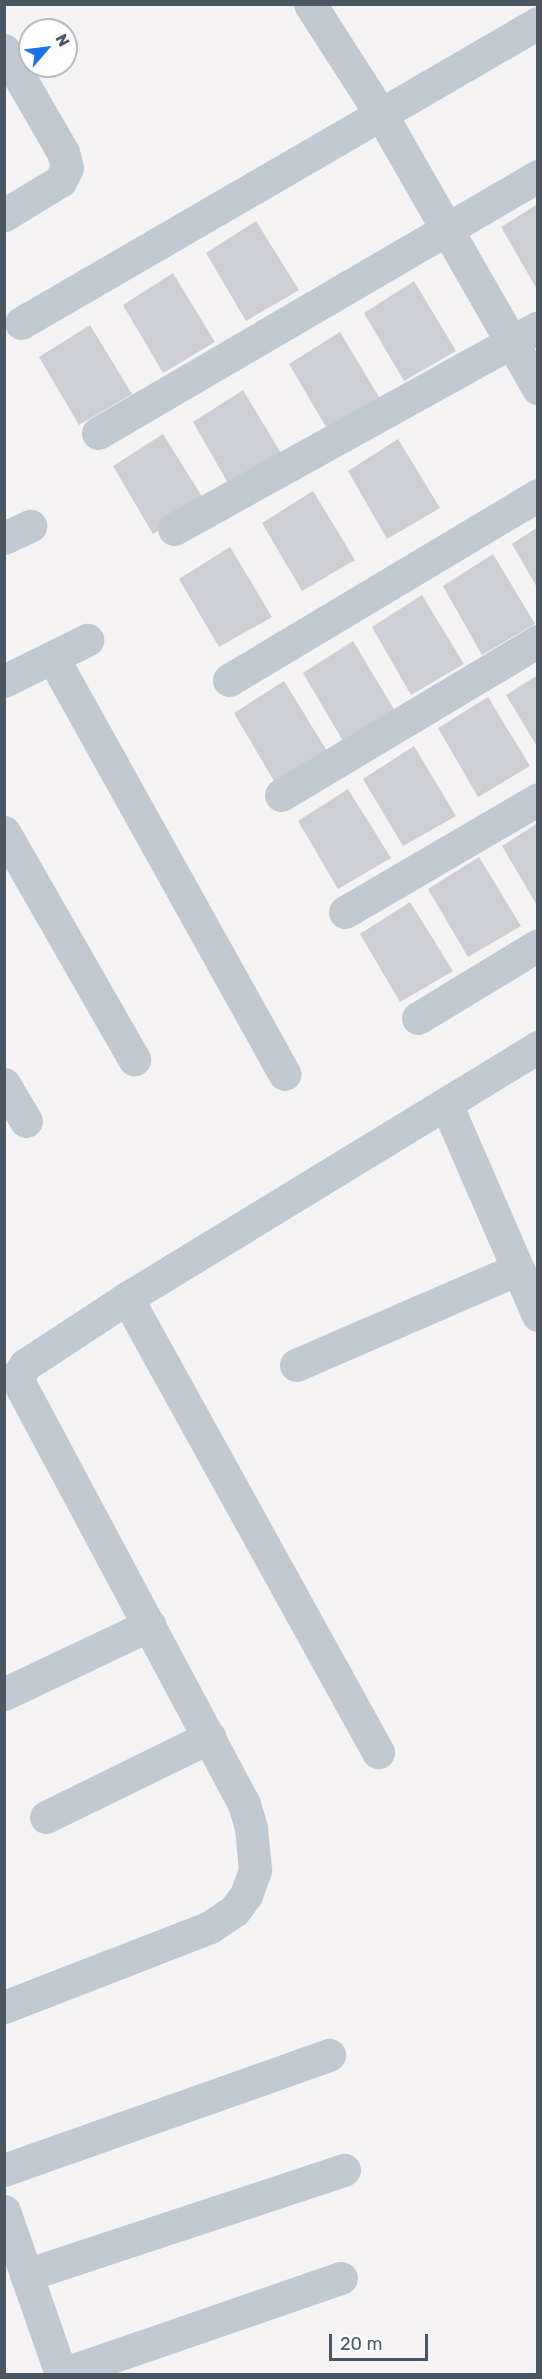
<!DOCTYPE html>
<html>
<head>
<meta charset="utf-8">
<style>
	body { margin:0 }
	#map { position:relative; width:542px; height:2379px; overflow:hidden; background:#f5f3f3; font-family:Rubik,sans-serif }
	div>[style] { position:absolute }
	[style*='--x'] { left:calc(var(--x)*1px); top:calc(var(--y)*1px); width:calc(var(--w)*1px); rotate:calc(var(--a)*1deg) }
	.building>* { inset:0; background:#cdcfd5 }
	.street>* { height:33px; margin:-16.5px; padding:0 16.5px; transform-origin:16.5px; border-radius:16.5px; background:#c1cad2 }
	span { translate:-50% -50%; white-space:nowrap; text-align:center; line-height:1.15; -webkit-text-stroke:5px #fff; paint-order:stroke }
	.frame { position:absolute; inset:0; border:6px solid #4a5661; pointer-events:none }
	.north { position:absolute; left:18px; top:18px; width:60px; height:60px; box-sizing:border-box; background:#fff; border:2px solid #b7bbc0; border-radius:50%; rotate:62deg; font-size:16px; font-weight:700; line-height:24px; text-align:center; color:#4a5661 }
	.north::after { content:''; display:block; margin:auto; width:21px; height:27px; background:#1a73e8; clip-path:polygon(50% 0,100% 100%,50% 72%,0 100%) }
	.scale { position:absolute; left:329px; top:2334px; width:99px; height:27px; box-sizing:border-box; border:3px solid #4a5661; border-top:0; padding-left:8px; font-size:18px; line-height:21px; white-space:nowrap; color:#4a5661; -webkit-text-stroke:4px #fff; paint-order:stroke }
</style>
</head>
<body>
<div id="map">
	<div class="building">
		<i style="clip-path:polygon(538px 204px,538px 291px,501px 227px)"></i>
		<i style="clip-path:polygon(256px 221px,299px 290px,246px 321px,206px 253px)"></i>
		<i style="clip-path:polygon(173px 273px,215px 342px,163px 373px,123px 305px)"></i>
		<i style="clip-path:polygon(414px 281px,456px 351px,404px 381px,364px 313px)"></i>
		<i style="clip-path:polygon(90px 325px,132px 394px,79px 425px,39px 357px)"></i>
		<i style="clip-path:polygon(340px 332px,382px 402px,329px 432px,289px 364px)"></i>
		<i style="clip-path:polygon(243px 390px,285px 460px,232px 490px,193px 422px)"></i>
		<i style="clip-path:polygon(163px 434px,206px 503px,153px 534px,113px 466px)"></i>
		<i style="clip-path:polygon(398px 439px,440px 508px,387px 539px,348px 471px)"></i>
		<i style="clip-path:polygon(313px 491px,355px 560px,302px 591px,262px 523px)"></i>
		<i style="clip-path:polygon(538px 527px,538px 589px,512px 544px)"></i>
		<i style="clip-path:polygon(230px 547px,272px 617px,219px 647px,179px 579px)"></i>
		<i style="clip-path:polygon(493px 554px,535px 624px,482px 655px,443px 586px)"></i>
		<i style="clip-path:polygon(422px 595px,464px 664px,411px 695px,372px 627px)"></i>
		<i style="clip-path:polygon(353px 641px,395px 711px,343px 741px,303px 673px)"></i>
		<i style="clip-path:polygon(538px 675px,538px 748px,506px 695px)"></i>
		<i style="clip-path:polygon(284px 681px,327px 751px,274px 781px,234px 713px)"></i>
		<i style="clip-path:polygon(488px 697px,530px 766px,478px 797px,438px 728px)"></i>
		<i style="clip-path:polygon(414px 746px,456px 816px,403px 846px,363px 779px)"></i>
		<i style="clip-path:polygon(348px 789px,391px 858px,338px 889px,298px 821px)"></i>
		<i style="clip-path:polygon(538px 823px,538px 907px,502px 846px)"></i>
		<i style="clip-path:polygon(479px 857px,521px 926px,468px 957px,428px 889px)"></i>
		<i style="clip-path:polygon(410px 902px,453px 971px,400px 1002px,360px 934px)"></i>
	</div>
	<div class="street">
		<i style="--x:310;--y:4;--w:133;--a:57.3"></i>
		<i style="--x:382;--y:116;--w:314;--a:60.2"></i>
		<i style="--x:4;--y:50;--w:118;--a:60"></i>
		<i style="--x:63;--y:152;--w:16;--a:76"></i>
		<i style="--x:67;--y:168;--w:15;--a:118"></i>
		<i style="--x:60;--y:181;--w:66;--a:148.7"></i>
		<i style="--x:21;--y:323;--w:598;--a:-30.13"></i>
		<i style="--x:98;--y:433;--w:510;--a:-30.29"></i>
		<i style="--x:174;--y:529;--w:416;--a:-29"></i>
		<i style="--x:4;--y:538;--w:29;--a:-25"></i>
		<i style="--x:53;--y:658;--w:476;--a:60.9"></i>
		<i style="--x:229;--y:680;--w:360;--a:-30.9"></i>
		<i style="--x:4;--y:681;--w:93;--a:-26.3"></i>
		<i style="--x:281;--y:795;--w:300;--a:-30.9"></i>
		<i style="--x:4;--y:832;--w:262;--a:60.2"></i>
		<i style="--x:345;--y:912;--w:224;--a:-30.3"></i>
		<i style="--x:418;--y:1018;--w:140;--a:-31.3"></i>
		<i style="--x:4;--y:1084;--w:43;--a:59.3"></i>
		<i style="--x:447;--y:1106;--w:228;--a:66.5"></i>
		<i style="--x:127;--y:1298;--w:519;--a:61.06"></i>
		<i style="--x:296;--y:1365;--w:242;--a:-23.4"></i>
		<i style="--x:4;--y:1694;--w:161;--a:-25.4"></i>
		<i style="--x:46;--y:1817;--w:182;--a:-26.1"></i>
		<i style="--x:4;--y:2007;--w:221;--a:-21.2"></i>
		<i style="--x:210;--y:1927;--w:29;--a:-34"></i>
		<i style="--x:234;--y:1911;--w:20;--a:-53"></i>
		<i style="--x:246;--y:1895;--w:27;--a:-70"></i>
		<i style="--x:255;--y:1870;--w:42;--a:-95.4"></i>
		<i style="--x:251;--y:1828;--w:25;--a:-106"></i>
		<i style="--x:244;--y:1804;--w:476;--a:-118.1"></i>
		<i style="--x:20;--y:1384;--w:10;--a:-96"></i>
		<i style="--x:19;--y:1374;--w:11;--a:-56"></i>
		<i style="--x:25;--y:1365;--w:122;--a:-33.3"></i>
		<i style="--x:127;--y:1298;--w:482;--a:-31.4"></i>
		<i style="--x:4;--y:2170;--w:345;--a:-19.5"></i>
		<i style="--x:4;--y:2211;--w:173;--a:70.7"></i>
		<i style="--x:26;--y:2275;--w:335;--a:-18.3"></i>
		<i style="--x:62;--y:2374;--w:295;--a:-19"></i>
	</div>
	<div class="frame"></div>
	<div class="north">N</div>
	<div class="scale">20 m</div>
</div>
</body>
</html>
